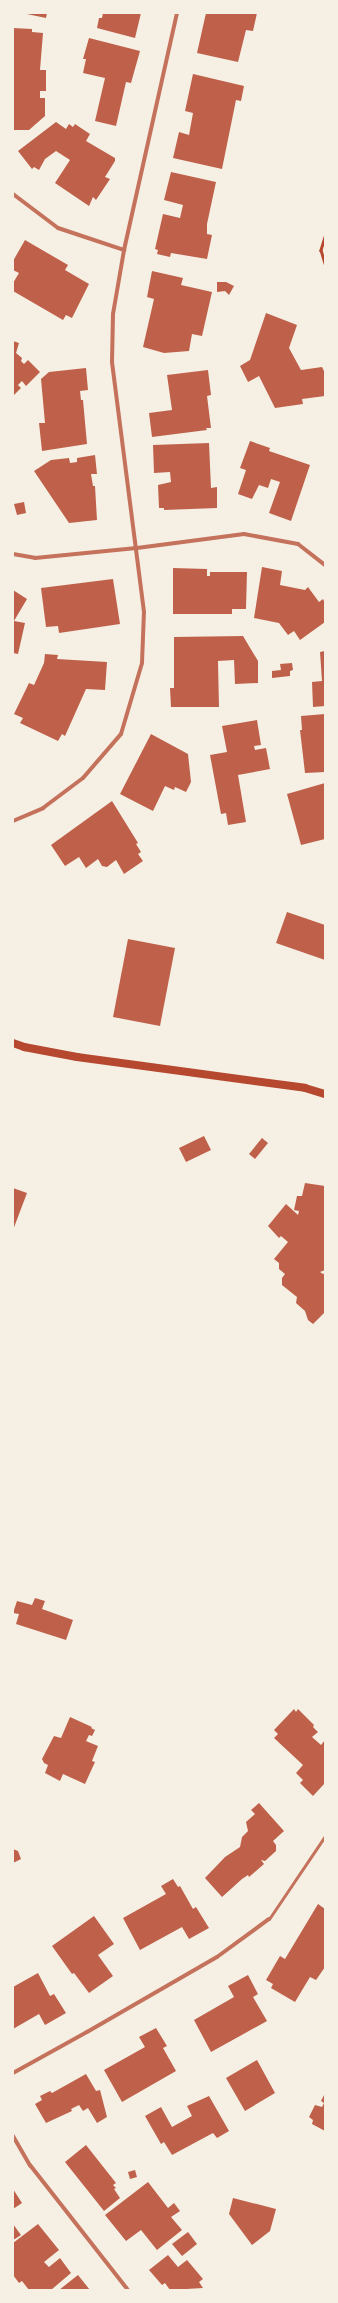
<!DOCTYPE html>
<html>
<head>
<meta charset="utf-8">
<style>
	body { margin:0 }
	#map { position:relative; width:338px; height:2303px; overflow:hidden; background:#f6efe4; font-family:"Zilla Slab",serif }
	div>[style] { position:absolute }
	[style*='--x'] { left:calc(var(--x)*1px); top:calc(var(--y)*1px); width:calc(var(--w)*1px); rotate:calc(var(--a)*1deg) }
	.building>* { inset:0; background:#bf614a }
	.path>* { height:2.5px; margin:-1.25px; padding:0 1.25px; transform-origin:1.25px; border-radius:1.25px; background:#b5482f }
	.service>* { height:3px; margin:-1.5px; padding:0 1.5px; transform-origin:1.5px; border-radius:1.5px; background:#c5725c }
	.minor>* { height:4px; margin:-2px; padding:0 2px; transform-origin:2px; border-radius:2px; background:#c5725c }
	.secondary>* { height:8px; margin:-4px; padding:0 4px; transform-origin:4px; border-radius:4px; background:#b5482f }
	span { translate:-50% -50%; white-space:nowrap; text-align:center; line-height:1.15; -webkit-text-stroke:3.5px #f6efe4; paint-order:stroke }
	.frame { position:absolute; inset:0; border:14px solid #f6efe4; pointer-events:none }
</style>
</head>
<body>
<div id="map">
	<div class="building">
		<i style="clip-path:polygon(22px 13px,47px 13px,46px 18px)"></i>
		<i style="clip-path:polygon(103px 13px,141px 13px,135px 38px,97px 28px,99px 18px,102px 18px)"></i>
		<i style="clip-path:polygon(206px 13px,257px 13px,253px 31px,246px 30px,238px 62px,197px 53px)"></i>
		<i style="clip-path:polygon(13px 28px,32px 29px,32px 32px,43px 33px,40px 70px,46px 70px,46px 91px,40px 91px,40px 98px,45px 98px,45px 116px,29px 130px,13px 130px)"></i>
		<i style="clip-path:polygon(89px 38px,140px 51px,131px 83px,126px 82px,116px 126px,95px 121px,105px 78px,83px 73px,86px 59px,83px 59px)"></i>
		<i style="clip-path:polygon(193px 74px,244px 86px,241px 101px,236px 100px,222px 169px,173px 158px,179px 132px,189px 135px,193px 113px,185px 111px)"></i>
		<i style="clip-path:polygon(56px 122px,66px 129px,69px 124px,73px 127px,75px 124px,90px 134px,86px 141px,115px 158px,115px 161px,105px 177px,110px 179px,96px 200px,93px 197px,89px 206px,55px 183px,70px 160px,56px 151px,45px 159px,39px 170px,34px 167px,32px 169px,18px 151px)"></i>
		<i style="clip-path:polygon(171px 172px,216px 182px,207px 224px,207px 234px,212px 235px,207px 259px,171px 253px,170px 257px,157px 254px,158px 250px,155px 249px,163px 214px,180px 218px,183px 205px,164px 200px)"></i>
		<i style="clip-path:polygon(25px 240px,68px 265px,65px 270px,89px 284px,72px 318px,66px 315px,63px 320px,13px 291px,13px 283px,19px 273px,13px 270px,13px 261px)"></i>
		<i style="clip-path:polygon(152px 271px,183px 278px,181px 285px,212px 292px,202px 336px,192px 334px,189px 351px,164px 353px,143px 347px,154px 299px,147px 297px)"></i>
		<i style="clip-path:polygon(217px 282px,226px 282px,234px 286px,229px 295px,225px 291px,217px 292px)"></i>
		<i style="clip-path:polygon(266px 313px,297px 325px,289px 348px,301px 370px,322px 367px,325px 373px,325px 396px,302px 399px,303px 404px,275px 408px,259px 376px,248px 382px,240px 366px,250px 360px)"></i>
		<i style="clip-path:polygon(13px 341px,19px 343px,16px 353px,22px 358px,21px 361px,24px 364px,28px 360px,40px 372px,26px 386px,22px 381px,18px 385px,21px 388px,13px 396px)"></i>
		<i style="clip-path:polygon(86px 368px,88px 390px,80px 391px,81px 400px,83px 400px,87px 444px,42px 451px,39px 423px,45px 423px,41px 379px,49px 372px)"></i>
		<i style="clip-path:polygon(208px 370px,211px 395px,207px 396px,211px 428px,206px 428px,207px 430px,152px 437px,149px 413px,172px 410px,167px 375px)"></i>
		<i style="clip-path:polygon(250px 441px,270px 448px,269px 451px,310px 465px,291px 521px,269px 513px,280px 482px,271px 479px,268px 488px,259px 485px,252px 499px,238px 494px,246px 470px,240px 468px)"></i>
		<i style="clip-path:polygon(209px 443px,211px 488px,217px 487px,217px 508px,164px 510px,164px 508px,159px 508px,158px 485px,171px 482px,170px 472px,154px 473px,153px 445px)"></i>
		<i style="clip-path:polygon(95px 455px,97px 474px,91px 474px,93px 486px,95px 486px,97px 520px,69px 523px,34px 471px,51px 460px,69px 458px,70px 463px,77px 462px,77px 458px)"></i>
		<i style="clip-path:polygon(24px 502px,26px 513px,17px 515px,14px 504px)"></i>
		<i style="clip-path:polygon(262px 567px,282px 571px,280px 585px,305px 590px,308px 587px,319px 602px,323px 599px,325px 603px,325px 622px,300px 640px,294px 631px,288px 635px,279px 623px,254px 618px)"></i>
		<i style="clip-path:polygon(173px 568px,207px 569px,207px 576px,210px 576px,210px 572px,247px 572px,246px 609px,232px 609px,232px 614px,173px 614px)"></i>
		<i style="clip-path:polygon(113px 579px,120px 624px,59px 633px,58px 626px,46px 627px,41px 588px)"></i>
		<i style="clip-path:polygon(13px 590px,27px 599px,14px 621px,25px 623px,18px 654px,13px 653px)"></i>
		<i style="clip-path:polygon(243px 636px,258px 661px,258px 683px,235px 684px,234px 660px,218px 661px,219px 707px,171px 707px,170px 688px,174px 688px,174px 637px)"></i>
		<i style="clip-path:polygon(325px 651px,325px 706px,313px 707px,312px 682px,322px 681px,320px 652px)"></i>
		<i style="clip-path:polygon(45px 654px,58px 655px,57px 659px,107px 662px,105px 690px,86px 689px,65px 736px,62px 734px,58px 741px,20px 723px,23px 718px,14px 714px,29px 683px,34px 685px,44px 663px)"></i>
		<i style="clip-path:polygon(292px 663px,293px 670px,290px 671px,290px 676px,272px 678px,272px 671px,281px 670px,280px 664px)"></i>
		<i style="clip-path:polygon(325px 714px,325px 772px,305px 773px,300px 730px,302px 730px,301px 716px)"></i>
		<i style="clip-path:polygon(257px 720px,261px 745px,254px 746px,255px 750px,266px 748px,270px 769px,238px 775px,246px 822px,228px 825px,226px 813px,221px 814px,210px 755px,227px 752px,222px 726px)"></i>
		<i style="clip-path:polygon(151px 734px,188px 754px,191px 782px,186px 792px,175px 787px,174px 790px,165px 786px,153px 811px,120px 794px)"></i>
		<i style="clip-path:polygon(325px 783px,325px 839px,301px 845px,287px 794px)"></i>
		<i style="clip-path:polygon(112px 801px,138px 843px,136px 844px,141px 852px,138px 854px,143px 861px,124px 874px,116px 860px,107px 867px,102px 866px,98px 859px,86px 868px,79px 857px,65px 866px,51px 845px)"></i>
		<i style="clip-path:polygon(287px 912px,325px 925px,325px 960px,276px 943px)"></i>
		<i style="clip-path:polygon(128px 939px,175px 948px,160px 1026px,113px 1017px)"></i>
		<i style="clip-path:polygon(204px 1136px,211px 1150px,186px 1162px,179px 1148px)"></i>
		<i style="clip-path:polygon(262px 1138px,268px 1143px,255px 1159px,249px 1154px)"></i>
		<i style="clip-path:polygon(305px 1183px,325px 1186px,325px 1270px,320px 1272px,323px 1274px,325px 1273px,325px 1312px,313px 1324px,308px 1320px,305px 1311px,296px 1303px,297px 1297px,282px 1285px,282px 1278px,285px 1274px,279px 1269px,279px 1263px,274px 1259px,288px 1242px,281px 1236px,279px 1238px,268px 1226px,286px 1204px,298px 1215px,299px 1211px,294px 1210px,297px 1196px,302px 1196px)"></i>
		<i style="clip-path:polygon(13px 1188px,27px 1193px,13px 1230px)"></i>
		<i style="clip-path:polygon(35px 1598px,45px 1601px,42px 1609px,73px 1620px,66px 1640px,16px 1624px,19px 1614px,13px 1613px,17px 1601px,32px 1605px)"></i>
		<i style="clip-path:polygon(294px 1709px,296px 1712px,298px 1709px,314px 1725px,313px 1727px,318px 1732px,312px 1737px,321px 1745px,325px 1740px,325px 1783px,313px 1796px,300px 1783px,303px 1780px,296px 1773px,303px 1765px,274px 1738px,278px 1734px,274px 1730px)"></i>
		<i style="clip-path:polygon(70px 1717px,92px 1727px,91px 1728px,95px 1730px,92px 1736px,89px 1735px,86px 1741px,98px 1746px,92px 1761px,95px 1762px,85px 1784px,63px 1774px,60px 1781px,45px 1773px,48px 1765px,44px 1763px,42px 1759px,54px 1736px,61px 1738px)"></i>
		<i style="clip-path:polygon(259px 1803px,284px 1831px,273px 1841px,276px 1845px,276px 1851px,265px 1861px,261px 1860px,264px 1864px,249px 1877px,248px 1875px,242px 1879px,222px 1897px,205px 1878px,225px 1857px,240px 1847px,242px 1837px,248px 1831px,246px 1822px,255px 1814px,251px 1810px)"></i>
		<i style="clip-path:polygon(13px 1849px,18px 1851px,21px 1859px,13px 1863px)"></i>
		<i style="clip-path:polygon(173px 1879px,178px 1887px,180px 1886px,193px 1909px,196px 1907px,209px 1928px,189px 1939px,182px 1927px,140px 1950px,123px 1918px,166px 1894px,161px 1886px)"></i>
		<i style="clip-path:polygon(318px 1904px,325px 1909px,325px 1967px,316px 1980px,310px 1977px,295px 2002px,271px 1988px,273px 1984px,266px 1980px,280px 1956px,285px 1959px)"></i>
		<i style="clip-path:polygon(94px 1916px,114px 1944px,98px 1955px,113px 1976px,89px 1993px,74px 1973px,72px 1974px,52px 1946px)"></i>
		<i style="clip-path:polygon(38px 1973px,50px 1996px,54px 1994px,66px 2013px,45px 2025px,39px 2014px,13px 2029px,13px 1987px)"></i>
		<i style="clip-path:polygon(248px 1975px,258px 1994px,253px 1997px,267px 2021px,211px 2052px,194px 2020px,234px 1997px,228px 1986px)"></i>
		<i style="clip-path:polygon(156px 2028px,167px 2046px,163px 2048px,176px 2071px,122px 2102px,104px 2070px,145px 2047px,139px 2037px)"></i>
		<i style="clip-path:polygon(257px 2060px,275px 2093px,245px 2111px,226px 2078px)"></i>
		<i style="clip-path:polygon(86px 2074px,96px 2091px,100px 2090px,107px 2117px,97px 2123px,88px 2108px,83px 2111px,79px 2105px,71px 2109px,72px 2111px,46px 2123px,35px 2104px,42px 2100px,40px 2096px,50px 2091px,52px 2093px)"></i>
		<i style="clip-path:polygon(325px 2093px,325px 2131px,312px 2124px,313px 2120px,309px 2117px,315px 2105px,322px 2107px,324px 2103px,321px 2101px)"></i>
		<i style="clip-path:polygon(209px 2096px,229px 2131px,217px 2138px,213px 2133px,172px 2155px,164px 2142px,161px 2144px,145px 2116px,161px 2107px,172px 2127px,192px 2116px,187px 2106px)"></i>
		<i style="clip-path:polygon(86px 2145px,116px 2183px,113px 2185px,116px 2188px,114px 2189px,120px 2198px,104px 2211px,65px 2162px)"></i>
		<i style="clip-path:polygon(135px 2170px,137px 2177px,130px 2179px,128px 2172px)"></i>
		<i style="clip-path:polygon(148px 2182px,168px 2208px,174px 2203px,180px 2211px,171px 2217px,182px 2230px,157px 2250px,141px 2230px,126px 2241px,105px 2215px)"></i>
		<i style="clip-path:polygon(13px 2189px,22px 2203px,13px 2209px)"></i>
		<i style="clip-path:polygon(233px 2198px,276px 2209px,270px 2231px,252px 2245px,229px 2214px)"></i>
		<i style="clip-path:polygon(13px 2224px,21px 2235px,15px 2239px,13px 2239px)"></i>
		<i style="clip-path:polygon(38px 2224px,59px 2250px,44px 2262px,49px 2267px,60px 2258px,71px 2273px,51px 2290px,29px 2290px,22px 2281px,19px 2283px,13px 2275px,13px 2243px)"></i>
		<i style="clip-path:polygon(188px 2232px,197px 2244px,182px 2256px,172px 2244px)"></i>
		<i style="clip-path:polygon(168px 2255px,178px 2267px,187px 2260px,203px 2279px,199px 2282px,203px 2288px,170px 2290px,165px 2283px,162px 2285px,149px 2270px)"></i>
		<i style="clip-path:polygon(78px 2275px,90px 2290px,59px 2290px)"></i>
	</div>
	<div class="path">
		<i style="--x:325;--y:237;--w:14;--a:107"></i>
		<i style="--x:321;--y:250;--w:14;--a:73"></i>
	</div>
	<div class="service">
		<i style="--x:269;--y:1919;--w:100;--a:-56"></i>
	</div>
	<div class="minor">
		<i style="--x:13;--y:194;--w:56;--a:37.1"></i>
		<i style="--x:58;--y:228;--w:70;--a:18.4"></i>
		<i style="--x:13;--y:554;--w:22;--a:10"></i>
		<i style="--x:35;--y:558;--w:102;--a:-5.6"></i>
		<i style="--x:137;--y:548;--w:108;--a:-7.5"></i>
		<i style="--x:244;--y:534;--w:55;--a:10.5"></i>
		<i style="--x:298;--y:544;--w:34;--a:38"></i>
		<i style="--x:13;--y:821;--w:33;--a:-23"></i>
		<i style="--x:43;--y:808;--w:50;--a:-36.9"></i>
		<i style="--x:83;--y:778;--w:58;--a:-49.2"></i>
		<i style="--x:121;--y:734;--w:74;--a:-73.5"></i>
		<i style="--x:142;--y:663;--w:51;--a:-87.8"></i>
		<i style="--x:144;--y:612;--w:252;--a:-97.3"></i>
		<i style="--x:112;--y:362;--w:48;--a:-88.8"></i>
		<i style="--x:113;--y:314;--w:65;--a:-80.2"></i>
		<i style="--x:124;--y:250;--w:243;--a:-77.4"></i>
		<i style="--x:13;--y:2073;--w:85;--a:-29"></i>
		<i style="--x:87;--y:2032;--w:150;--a:-30"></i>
		<i style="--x:217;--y:1957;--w:64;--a:-36.2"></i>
		<i style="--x:13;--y:2136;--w:34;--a:60"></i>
		<i style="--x:30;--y:2165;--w:159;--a:51.9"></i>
	</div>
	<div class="secondary">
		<i style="--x:13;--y:1043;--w:12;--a:20"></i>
		<i style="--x:24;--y:1047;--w:54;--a:10.7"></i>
		<i style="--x:77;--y:1057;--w:230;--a:7.7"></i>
		<i style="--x:305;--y:1088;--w:21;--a:17"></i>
	</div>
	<div class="frame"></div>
</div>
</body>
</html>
